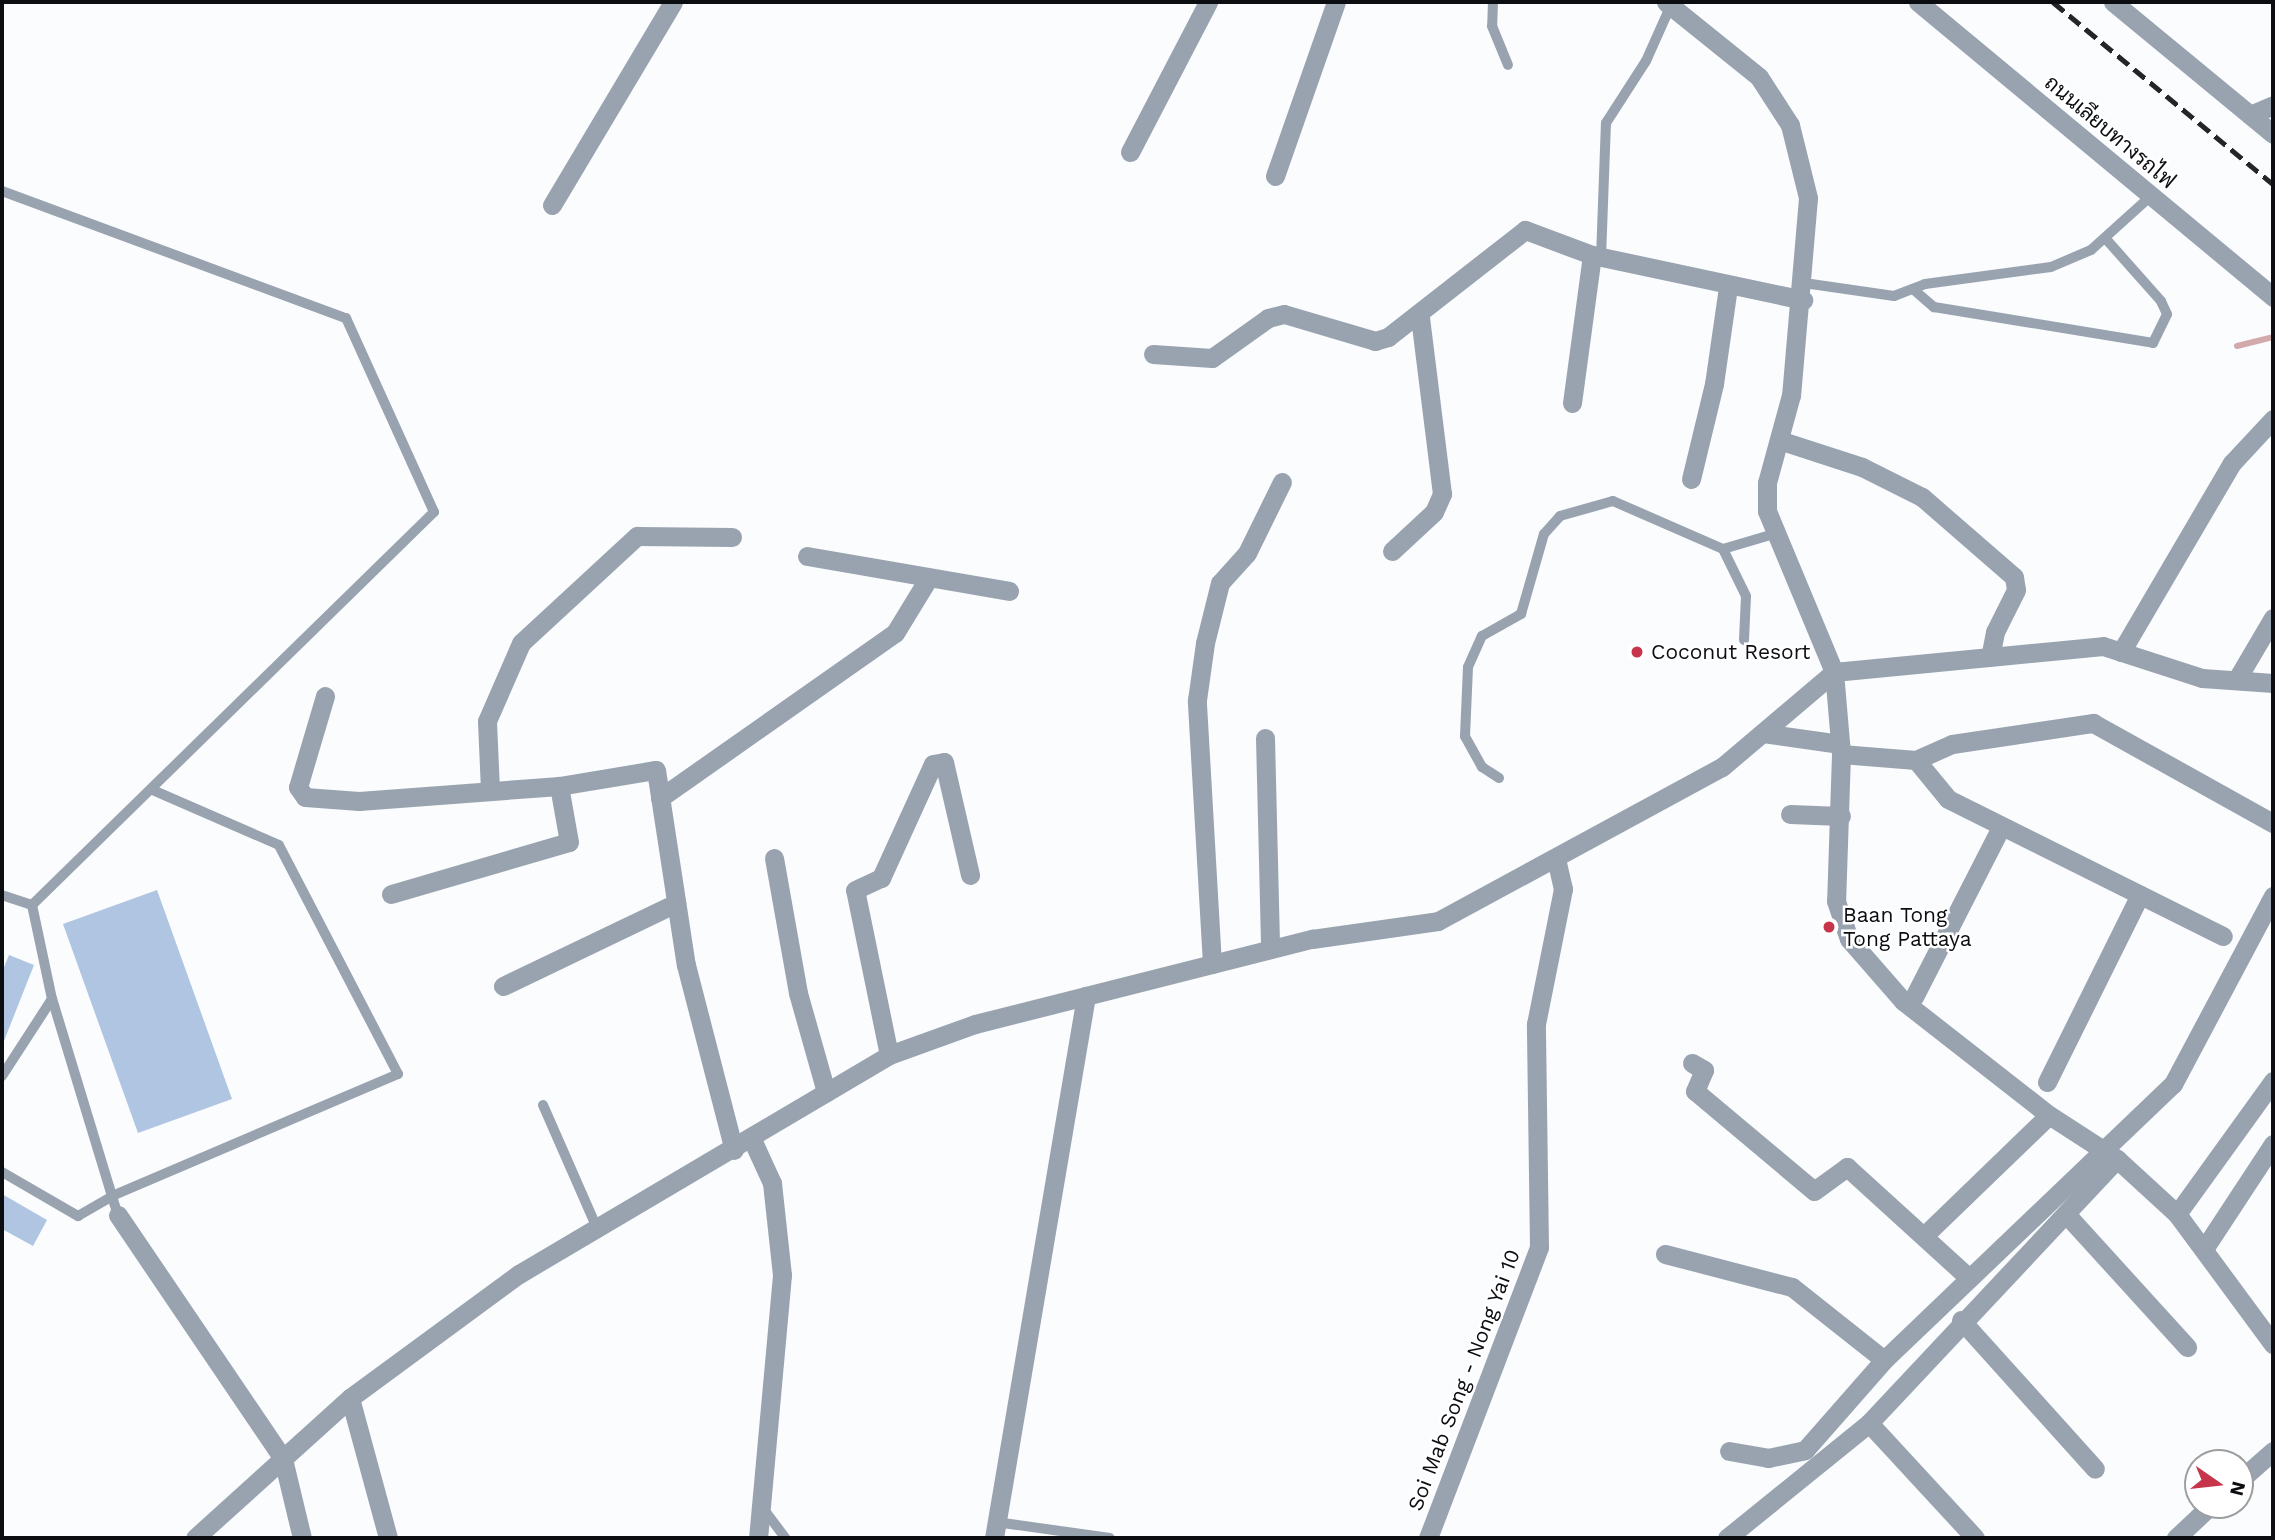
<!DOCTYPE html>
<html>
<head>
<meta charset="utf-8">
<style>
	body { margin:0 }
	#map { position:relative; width:2275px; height:1540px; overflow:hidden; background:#fafcfe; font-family:"Work Sans",Sarabun,sans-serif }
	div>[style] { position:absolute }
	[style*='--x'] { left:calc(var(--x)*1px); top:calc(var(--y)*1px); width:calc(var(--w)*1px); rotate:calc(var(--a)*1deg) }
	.stream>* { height:6px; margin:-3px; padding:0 3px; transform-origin:3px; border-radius:3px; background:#d2aaab }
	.building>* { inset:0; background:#b0c5e2 }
	.service>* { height:10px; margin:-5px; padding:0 5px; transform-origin:5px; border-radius:5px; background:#99a3af }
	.minor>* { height:19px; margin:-9.5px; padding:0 9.5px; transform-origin:9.5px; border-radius:9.5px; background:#99a3af }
	.tertiary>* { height:19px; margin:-9.5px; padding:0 9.5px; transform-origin:9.5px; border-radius:9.5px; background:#99a3af }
	.rail>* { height:5px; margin-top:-2.5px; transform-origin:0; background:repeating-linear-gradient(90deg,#232528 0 14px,transparent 0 21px) }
	.dots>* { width:19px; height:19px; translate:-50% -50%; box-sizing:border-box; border:4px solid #fff; border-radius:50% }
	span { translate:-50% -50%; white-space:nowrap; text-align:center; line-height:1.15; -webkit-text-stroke:5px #fff; paint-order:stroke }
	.street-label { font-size:21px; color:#0b0d10 }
	.poi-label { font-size:21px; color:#0b0d10 }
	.left { translate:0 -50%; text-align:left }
	.frame { position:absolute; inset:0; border:4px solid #0b0d10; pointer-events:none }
	.north { position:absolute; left:2184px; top:1449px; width:70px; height:70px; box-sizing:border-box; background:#fff; border:2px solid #9d9e9f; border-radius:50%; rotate:104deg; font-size:19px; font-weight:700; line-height:28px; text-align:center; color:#0b0d10 }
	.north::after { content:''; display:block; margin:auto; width:24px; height:32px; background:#c6354a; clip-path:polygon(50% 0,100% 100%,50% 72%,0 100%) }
</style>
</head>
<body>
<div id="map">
	<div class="stream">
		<i style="--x:2237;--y:346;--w:37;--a:-14"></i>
	</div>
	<div class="building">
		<i style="clip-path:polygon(157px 890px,232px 1099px,138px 1133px,63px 924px)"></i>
		<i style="clip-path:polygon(9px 955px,34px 965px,2px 1046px,2px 972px)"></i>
		<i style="clip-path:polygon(2px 1194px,47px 1220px,33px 1246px,2px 1229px)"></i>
	</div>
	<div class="service">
		<i style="--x:1493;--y:2;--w:24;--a:92"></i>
		<i style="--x:1492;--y:26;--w:42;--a:67.7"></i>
		<i style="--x:2;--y:191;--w:367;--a:20.3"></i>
		<i style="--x:346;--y:318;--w:213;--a:65.6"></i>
		<i style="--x:434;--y:512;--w:562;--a:135.65"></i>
		<i style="--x:32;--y:905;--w:32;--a:-162"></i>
		<i style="--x:1601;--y:258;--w:135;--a:-87.9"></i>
		<i style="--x:1606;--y:123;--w:74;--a:-57.2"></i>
		<i style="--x:1646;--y:61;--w:61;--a:-65.9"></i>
		<i style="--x:1804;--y:283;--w:91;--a:8.2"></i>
		<i style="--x:1894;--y:296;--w:33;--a:-21"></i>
		<i style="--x:1925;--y:284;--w:127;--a:-7.7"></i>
		<i style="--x:2051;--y:267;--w:43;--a:-23"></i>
		<i style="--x:2091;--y:250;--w:81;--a:-42"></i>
		<i style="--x:1913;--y:289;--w:28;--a:41"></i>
		<i style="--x:1934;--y:307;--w:222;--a:9.3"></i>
		<i style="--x:2153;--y:343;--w:32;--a:-64"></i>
		<i style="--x:2167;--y:314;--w:14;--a:-115"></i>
		<i style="--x:2161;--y:301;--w:84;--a:-131.6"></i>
		<i style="--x:1723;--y:549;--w:52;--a:63.9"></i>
		<i style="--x:1746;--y:596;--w:44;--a:92.6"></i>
		<i style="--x:1499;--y:778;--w:20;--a:-147"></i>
		<i style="--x:1482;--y:767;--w:35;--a:-119"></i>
		<i style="--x:1465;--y:736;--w:69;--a:-87.5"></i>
		<i style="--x:1468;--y:667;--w:34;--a:-66"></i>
		<i style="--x:1482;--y:636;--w:45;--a:-29.4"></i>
		<i style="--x:1521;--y:614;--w:83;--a:-74"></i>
		<i style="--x:1544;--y:534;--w:24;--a:-48"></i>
		<i style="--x:1560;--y:516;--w:55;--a:-15.8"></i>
		<i style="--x:1613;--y:501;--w:120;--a:23.6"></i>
		<i style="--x:1723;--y:549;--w:53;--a:-16.4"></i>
		<i style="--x:2;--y:1076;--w:92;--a:-57"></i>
		<i style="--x:543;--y:1105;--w:134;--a:66.3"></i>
		<i style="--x:2;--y:1172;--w:88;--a:30.1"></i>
		<i style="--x:78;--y:1216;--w:39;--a:-30"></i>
		<i style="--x:112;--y:1196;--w:206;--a:-106.9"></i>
		<i style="--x:52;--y:999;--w:96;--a:-102"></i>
		<i style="--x:118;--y:1215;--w:20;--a:-108"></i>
		<i style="--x:112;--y:1196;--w:311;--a:-23.1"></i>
		<i style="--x:398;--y:1074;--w:258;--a:-117.5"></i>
		<i style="--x:279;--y:845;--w:135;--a:-156.5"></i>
		<i style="--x:762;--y:1507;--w:39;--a:53"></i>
		<i style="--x:996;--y:1522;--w:115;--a:8"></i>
	</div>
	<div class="minor">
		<i style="--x:1666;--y:2;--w:119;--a:38.9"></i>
		<i style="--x:1759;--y:77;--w:57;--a:57.1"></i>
		<i style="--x:1790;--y:125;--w:75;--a:76.1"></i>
		<i style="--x:1808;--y:198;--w:198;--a:94.9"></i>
		<i style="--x:1791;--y:395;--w:91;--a:105.3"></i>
		<i style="--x:1767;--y:483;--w:28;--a:90"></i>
		<i style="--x:1767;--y:511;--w:174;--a:67.4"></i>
		<i style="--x:1834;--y:672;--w:82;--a:85.1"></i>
		<i style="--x:1841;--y:754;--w:147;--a:91.9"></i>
		<i style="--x:1836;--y:901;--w:40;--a:71.1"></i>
		<i style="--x:1849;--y:939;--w:82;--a:48.9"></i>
		<i style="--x:1903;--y:1001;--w:185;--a:38"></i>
		<i style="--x:2049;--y:1115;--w:81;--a:32.9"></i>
		<i style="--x:2117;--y:1159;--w:81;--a:42.5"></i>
		<i style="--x:2177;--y:1214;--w:162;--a:53.6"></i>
		<i style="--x:2250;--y:115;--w:25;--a:-23"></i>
		<i style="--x:1130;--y:152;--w:169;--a:-62.5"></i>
		<i style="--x:1275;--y:176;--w:184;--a:-70.7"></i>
		<i style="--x:552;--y:205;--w:236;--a:-59.2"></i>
		<i style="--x:1153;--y:354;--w:59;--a:3.9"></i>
		<i style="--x:1212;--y:358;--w:69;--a:-35.5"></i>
		<i style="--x:1268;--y:318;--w:16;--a:-14"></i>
		<i style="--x:1284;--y:314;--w:95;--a:16.5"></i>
		<i style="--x:1375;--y:341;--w:14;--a:-17"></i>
		<i style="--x:1388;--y:337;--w:174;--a:-38"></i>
		<i style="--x:1525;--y:230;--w:72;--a:20.5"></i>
		<i style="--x:1592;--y:255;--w:216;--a:12"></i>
		<i style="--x:1572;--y:403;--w:149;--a:-82.3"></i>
		<i style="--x:1779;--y:440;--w:87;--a:18"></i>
		<i style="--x:1862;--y:467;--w:67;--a:26.6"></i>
		<i style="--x:1922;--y:497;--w:122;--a:41"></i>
		<i style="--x:2014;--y:577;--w:13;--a:81"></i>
		<i style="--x:2016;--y:590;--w:47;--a:116.6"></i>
		<i style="--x:1995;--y:632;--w:25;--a:101"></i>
		<i style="--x:1691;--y:479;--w:98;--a:-76.4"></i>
		<i style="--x:1714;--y:384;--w:98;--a:-81.8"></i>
		<i style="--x:1392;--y:551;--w:57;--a:-42.9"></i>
		<i style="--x:1434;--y:512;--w:20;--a:-66"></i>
		<i style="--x:1442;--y:494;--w:178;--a:-97.1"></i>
		<i style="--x:807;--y:556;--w:205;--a:9.8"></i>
		<i style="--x:2121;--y:652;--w:219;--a:-59.6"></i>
		<i style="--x:2232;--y:463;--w:60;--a:-47"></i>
		<i style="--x:2237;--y:679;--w:71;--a:-59.5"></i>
		<i style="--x:325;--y:696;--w:95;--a:106.5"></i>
		<i style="--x:298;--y:787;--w:12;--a:55"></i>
		<i style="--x:305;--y:797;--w:54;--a:4.2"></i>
		<i style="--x:359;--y:801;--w:201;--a:-4.3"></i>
		<i style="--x:559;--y:786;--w:98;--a:-9.4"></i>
		<i style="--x:656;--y:770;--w:197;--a:81.3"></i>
		<i style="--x:686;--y:965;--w:191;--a:75.5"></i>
		<i style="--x:1763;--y:733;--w:78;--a:8.1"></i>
		<i style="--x:1265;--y:738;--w:211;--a:88.6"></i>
		<i style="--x:1841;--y:754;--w:75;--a:4.6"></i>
		<i style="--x:1916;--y:760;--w:39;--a:-24"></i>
		<i style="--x:1952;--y:744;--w:143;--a:-8.5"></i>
		<i style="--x:2093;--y:723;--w:206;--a:29.1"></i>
		<i style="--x:1916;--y:760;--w:50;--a:50.6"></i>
		<i style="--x:1948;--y:799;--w:307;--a:26.5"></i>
		<i style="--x:490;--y:790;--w:69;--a:-92.5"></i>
		<i style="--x:487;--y:721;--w:85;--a:-66.4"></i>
		<i style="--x:521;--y:643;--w:158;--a:-42.7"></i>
		<i style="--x:637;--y:536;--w:95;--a:0.6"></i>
		<i style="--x:660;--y:798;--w:287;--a:-35.1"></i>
		<i style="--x:895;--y:633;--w:63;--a:-58.6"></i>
		<i style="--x:1790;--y:814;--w:51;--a:2.2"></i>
		<i style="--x:774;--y:858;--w:137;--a:79.9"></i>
		<i style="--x:798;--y:993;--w:103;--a:74.2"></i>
		<i style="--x:391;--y:894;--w:185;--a:-16.3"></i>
		<i style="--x:569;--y:842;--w:57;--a:-100.1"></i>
		<i style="--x:1212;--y:964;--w:264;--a:-93.3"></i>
		<i style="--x:1197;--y:700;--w:58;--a:-82"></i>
		<i style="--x:1205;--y:643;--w:62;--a:-76"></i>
		<i style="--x:1220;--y:583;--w:40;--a:-48"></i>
		<i style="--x:1247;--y:553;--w:79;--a:-63.8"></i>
		<i style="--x:503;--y:986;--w:192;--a:-25.6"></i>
		<i style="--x:1914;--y:997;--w:191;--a:-62.9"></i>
		<i style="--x:889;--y:1055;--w:168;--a:-101.6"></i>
		<i style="--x:855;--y:890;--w:29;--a:-25"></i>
		<i style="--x:881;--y:878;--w:125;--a:-65.5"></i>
		<i style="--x:933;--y:764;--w:11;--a:-10"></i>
		<i style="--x:944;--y:762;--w:116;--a:77"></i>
		<i style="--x:1692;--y:1063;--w:14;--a:30"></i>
		<i style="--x:1704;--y:1070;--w:23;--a:113"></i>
		<i style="--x:1695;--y:1091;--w:155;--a:40"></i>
		<i style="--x:1814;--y:1191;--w:41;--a:-36"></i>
		<i style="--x:1847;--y:1167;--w:164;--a:42.3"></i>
		<i style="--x:2047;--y:1082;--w:209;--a:-63.6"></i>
		<i style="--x:751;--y:1137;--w:51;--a:65.5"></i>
		<i style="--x:772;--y:1183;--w:93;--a:83.8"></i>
		<i style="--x:782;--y:1275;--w:264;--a:95.2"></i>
		<i style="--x:2066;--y:1214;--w:180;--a:47.7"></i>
		<i style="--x:2177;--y:1214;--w:164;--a:-54.2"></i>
		<i style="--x:118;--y:1215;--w:295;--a:55.9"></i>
		<i style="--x:283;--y:1459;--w:81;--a:76.5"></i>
		<i style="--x:1930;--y:1230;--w:165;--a:-44"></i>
		<i style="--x:2204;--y:1249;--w:126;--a:-56.7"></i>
		<i style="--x:1665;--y:1254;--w:131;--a:14.6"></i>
		<i style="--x:1792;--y:1287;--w:117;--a:38.4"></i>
		<i style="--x:1961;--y:1320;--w:200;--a:48"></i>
		<i style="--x:350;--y:1398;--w:145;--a:74.8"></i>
		<i style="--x:1869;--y:1423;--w:156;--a:47.3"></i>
		<i style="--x:1729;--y:1451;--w:40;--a:10"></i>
		<i style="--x:1768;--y:1458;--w:38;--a:-12"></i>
		<i style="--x:1805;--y:1450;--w:120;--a:-48.7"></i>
		<i style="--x:1884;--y:1360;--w:400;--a:-43.7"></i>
		<i style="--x:2173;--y:1084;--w:213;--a:-62"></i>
		<i style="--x:2240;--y:1480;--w:44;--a:-41.3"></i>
		<i style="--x:195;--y:1538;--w:209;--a:-42.1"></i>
		<i style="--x:350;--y:1398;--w:210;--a:-36.3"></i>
		<i style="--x:519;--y:1274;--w:430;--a:-30.6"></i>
		<i style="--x:889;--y:1055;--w:91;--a:-19.8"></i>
		<i style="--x:975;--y:1024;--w:348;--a:-14.2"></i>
		<i style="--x:1312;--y:939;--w:127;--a:-8.1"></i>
		<i style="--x:1438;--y:921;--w:323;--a:-28.5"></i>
		<i style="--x:1722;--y:767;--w:147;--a:-40.3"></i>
		<i style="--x:1834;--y:672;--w:270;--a:-5.5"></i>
		<i style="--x:2103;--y:646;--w:104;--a:17.9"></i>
		<i style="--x:2202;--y:678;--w:71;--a:4"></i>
		<i style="--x:994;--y:1538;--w:550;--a:-80.37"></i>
		<i style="--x:1428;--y:1538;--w:311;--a:-69.1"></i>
		<i style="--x:1539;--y:1247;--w:223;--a:-90.8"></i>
		<i style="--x:1536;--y:1024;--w:138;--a:-78.7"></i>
		<i style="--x:1563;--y:889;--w:28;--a:-103"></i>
		<i style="--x:1727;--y:1538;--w:183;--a:-39"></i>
		<i style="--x:1869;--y:1423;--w:362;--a:-46.8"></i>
		<i style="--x:2176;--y:1538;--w:48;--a:-43.3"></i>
	</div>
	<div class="tertiary">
		<i style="--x:1918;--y:2;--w:462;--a:39.7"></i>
		<i style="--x:2113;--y:2;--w:207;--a:39.5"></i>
	</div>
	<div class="rail">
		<i style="--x:2053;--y:2;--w:286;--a:39.6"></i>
	</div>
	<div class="dots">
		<i style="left:1637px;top:652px;background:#c6354a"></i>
		<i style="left:1829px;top:927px;background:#c6354a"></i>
	</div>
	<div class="street-label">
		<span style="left:2110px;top:132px;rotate:40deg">ถนนเลียบทางรถไฟ</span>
		<span style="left:1464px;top:1380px;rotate:-69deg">Soi Mab Song - Nong Yai 10</span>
	</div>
	<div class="poi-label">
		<span class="left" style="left:1651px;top:652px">Coconut Resort</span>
		<span class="left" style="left:1843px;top:927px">Baan Tong<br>Tong Pattaya</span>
	</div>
	<div class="frame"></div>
	<div class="north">N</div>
</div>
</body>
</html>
